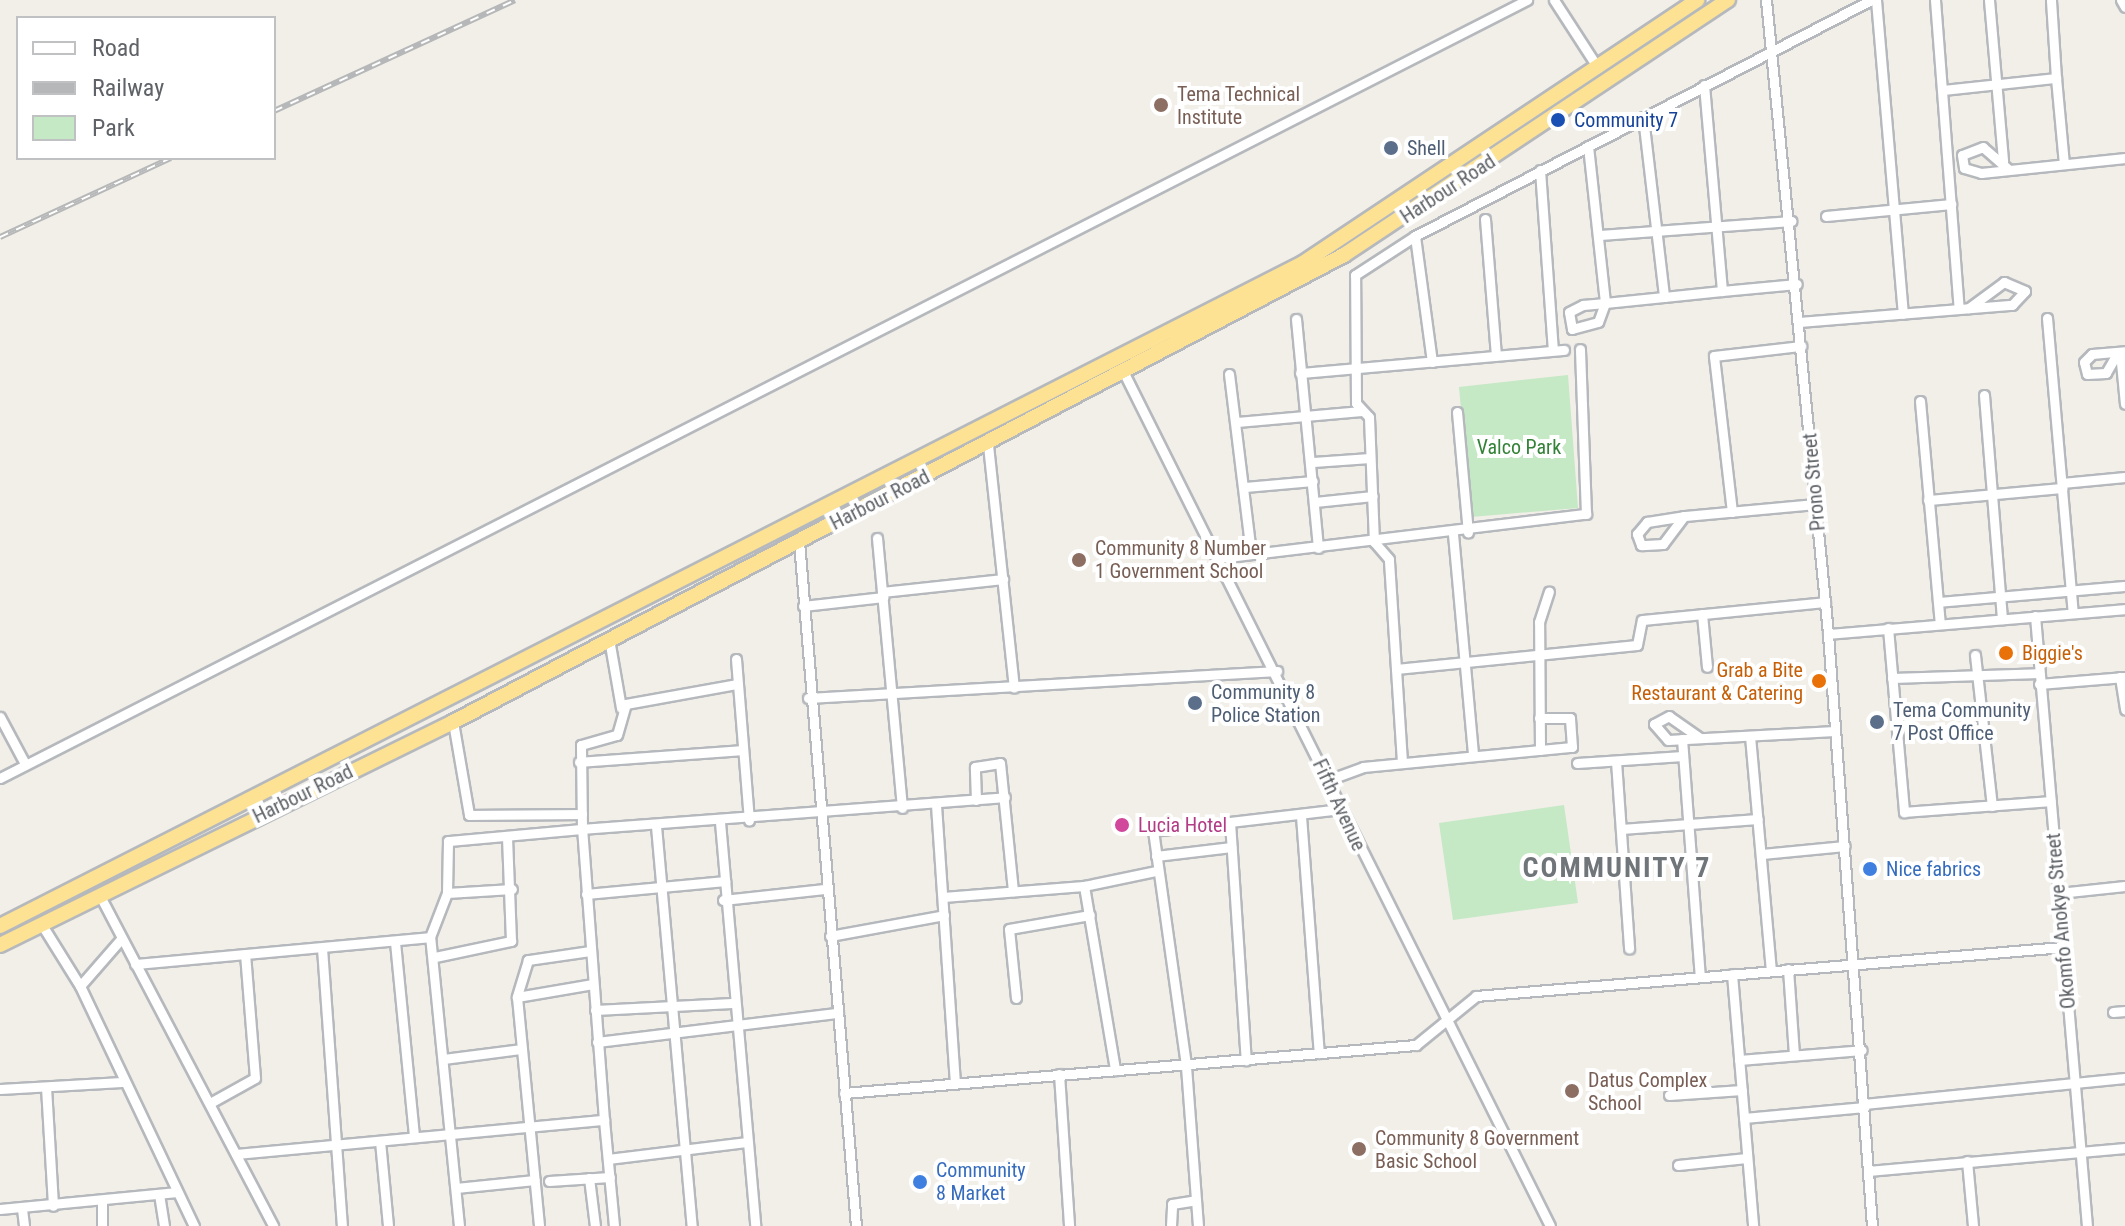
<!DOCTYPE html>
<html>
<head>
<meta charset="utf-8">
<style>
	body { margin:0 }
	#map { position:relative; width:2125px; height:1226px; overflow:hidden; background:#f1efe8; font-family:"Roboto Condensed",sans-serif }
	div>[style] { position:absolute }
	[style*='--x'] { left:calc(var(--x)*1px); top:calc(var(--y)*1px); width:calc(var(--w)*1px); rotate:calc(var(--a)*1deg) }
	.green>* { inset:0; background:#c5e8c5 }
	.roads { filter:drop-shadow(2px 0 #b5b8bc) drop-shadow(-2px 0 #b5b8bc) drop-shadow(0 2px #b5b8bc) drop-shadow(0 -2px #b5b8bc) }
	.minor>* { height:9px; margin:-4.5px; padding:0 4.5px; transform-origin:4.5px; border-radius:4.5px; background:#fff }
	.highway>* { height:14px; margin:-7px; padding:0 7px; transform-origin:7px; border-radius:7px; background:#fde293 }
	.rail>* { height:6px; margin-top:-3px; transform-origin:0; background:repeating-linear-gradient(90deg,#fff 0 9px,#b6b7b8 0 18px); box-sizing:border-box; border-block:2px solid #b6b7b8 }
	.dots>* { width:22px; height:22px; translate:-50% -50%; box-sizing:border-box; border:4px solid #fff; border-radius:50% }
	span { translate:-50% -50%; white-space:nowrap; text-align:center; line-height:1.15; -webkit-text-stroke:8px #fff; paint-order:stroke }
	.education-label { font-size:20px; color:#785e54 }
	.left { translate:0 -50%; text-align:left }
	.transit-label { font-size:20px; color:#164399 }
	.service-label { font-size:20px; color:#4e5e75 }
	.street-label { font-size:20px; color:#5f6368 }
	.park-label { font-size:20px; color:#348238 }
	.food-label { font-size:20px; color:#c56008 }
	.right { translate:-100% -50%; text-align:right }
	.hotel-label { font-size:20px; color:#b23c85 }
	.shop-label { font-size:20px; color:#366cbe }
	.district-label { font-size:28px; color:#70757a; font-weight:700; letter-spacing:2px }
	.legend { position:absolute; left:16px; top:16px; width:260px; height:144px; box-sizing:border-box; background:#fff; border:2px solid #bfc1c3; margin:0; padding:10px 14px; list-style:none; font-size:24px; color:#5f6368 }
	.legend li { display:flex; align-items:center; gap:16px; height:40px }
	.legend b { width:40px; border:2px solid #bfc1c3 }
</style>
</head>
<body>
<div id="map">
	<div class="green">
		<i style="clip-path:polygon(1568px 375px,1578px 508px,1471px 517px,1459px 387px)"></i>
		<i style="clip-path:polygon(1564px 805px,1578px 903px,1453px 920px,1439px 823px)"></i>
	</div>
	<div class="roads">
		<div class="minor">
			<i style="--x:1554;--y:0;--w:81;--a:57.1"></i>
			<i style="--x:1766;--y:0;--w:637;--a:84.41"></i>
			<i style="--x:1828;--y:634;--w:594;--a:85.75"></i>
			<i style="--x:1876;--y:0;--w:315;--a:85.1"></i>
			<i style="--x:1935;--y:0;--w:310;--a:85.6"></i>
			<i style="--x:1989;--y:0;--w:162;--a:85"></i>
			<i style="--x:2121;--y:0;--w:8;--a:60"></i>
			<i style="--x:2056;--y:78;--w:86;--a:84.7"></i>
			<i style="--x:1704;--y:85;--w:207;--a:85"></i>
			<i style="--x:1943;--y:90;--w:114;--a:-6.1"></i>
			<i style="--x:2056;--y:78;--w:78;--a:-93.7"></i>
			<i style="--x:1643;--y:117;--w:181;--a:83.3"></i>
			<i style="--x:1588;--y:146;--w:158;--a:83.8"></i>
			<i style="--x:1605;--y:303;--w:20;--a:110"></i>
			<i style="--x:1598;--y:322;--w:27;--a:165"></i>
			<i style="--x:1572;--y:329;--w:17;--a:-100"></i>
			<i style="--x:1569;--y:312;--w:16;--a:-27"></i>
			<i style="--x:1583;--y:305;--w:22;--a:-5"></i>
			<i style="--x:1605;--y:303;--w:59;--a:-5.8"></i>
			<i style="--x:1664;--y:297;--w:58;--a:-5.9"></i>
			<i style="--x:1722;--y:291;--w:75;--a:-5.3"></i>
			<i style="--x:2008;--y:169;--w:33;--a:-139"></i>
			<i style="--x:1983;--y:147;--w:22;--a:159"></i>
			<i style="--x:1962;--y:155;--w:13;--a:81"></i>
			<i style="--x:1964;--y:168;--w:18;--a:16"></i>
			<i style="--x:1981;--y:173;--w:145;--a:-5.9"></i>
			<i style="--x:1540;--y:170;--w:180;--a:85.9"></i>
			<i style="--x:1826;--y:216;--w:126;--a:-5.5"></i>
			<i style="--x:1485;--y:219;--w:137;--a:85.4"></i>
			<i style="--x:1600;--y:235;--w:192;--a:-4.2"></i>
			<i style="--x:2047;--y:318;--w:296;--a:85"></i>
			<i style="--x:1296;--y:319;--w:230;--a:84.5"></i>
			<i style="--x:1799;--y:322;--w:214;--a:-4.6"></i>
			<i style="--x:2012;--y:305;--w:19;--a:-47"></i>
			<i style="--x:2025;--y:291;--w:23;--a:-157"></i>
			<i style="--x:2004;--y:282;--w:44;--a:143.4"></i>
			<i style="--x:2118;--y:352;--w:24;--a:120"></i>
			<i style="--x:2106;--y:373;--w:19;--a:177"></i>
			<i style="--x:2087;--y:374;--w:12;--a:-104"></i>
			<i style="--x:2084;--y:362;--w:11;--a:-45"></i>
			<i style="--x:2092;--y:354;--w:33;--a:-5"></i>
			<i style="--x:2120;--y:352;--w:52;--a:84.5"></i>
			<i style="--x:1432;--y:362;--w:127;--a:-97.7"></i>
			<i style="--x:1415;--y:236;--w:513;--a:-27.36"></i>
			<i style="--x:1124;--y:373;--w:953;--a:63.46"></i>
			<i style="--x:1300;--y:373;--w:265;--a:-5"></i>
			<i style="--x:1229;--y:374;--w:181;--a:83"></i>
			<i style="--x:1984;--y:395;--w:225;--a:85.4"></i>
			<i style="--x:1920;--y:401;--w:224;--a:84.9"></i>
			<i style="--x:1457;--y:412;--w:121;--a:84.8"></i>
			<i style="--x:1237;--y:422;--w:125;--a:-5"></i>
			<i style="--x:988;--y:445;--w:244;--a:83.9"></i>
			<i style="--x:1313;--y:462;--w:57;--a:-4"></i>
			<i style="--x:2062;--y:483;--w:63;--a:-5.4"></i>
			<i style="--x:1245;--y:487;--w:68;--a:-5"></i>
			<i style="--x:1928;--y:500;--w:135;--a:-5.1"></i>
			<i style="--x:1315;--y:502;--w:58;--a:-5.9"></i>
			<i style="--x:1732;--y:512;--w:157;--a:-96.6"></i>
			<i style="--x:1714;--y:356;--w:88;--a:-6.6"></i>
			<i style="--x:1684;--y:516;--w:35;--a:127"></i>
			<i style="--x:1663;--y:544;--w:22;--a:177"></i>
			<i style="--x:1641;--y:545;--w:12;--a:-110"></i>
			<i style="--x:1637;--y:534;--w:16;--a:-50"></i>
			<i style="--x:1647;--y:522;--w:37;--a:-9"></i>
			<i style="--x:1684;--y:516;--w:133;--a:-5.2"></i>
			<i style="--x:1453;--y:534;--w:221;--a:84.8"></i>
			<i style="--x:877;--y:538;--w:271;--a:84.7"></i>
			<i style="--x:799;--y:542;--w:686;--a:85.24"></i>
			<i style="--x:1220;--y:558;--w:369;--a:-6.9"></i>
			<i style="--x:1586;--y:514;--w:165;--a:-92.1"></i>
			<i style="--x:882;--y:592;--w:122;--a:-6.1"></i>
			<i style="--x:1938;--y:602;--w:188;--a:-4.9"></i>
			<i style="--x:803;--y:606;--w:81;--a:-6.4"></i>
			<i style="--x:1702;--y:614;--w:53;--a:84.6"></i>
			<i style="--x:2035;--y:616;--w:612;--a:85.13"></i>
			<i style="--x:1888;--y:628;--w:185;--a:85"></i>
			<i style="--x:1904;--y:812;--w:147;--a:-4.3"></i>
			<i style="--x:1828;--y:634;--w:298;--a:-4.8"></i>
			<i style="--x:609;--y:639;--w:70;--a:80.1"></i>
			<i style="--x:1975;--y:655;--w:152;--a:83.6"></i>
			<i style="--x:736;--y:659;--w:162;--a:85.4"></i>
			<i style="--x:1396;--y:669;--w:242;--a:-5.7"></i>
			<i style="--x:1637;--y:645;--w:25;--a:-79"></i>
			<i style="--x:1642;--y:620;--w:184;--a:-5.6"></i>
			<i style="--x:2120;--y:677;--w:33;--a:81"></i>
			<i style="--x:1892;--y:678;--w:147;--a:-1.9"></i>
			<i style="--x:2039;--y:684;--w:86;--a:-4.7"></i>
			<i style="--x:808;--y:698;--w:470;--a:-3.3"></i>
			<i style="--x:0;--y:717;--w:51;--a:61.9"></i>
			<i style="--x:453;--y:722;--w:94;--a:80.2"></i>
			<i style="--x:469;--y:815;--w:113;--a:-0.5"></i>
			<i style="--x:1750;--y:736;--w:236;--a:84.9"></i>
			<i style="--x:1700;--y:738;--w:38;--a:-145"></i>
			<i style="--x:1669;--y:716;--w:17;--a:152"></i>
			<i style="--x:1654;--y:724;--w:21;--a:49"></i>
			<i style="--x:1668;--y:740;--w:167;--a:-3.1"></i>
			<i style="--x:1682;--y:739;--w:238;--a:85.7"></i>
			<i style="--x:1540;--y:750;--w:128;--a:-90.4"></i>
			<i style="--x:1539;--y:622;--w:32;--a:-72"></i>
			<i style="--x:1616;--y:761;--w:188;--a:86"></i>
			<i style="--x:579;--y:762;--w:164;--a:-4.2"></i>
			<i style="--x:1402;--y:762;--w:203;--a:-93.7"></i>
			<i style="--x:1389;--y:559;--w:23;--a:-131"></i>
			<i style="--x:1374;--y:542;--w:125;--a:-92.3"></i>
			<i style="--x:1369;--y:417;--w:19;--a:-133"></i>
			<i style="--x:1356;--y:403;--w:128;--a:-90.4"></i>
			<i style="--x:1355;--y:275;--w:72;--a:-33"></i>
			<i style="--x:1577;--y:763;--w:106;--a:-3.8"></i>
			<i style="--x:0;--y:778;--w:1714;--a:-27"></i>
			<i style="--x:1328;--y:780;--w:37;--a:-20"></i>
			<i style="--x:1363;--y:767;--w:210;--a:-5.5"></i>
			<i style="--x:1572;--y:747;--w:29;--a:-94"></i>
			<i style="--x:1570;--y:718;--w:31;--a:180"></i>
			<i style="--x:976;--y:800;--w:33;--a:-92"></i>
			<i style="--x:975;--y:767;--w:25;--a:-9"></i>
			<i style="--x:1000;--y:763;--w:129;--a:84.2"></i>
			<i style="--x:936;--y:805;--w:279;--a:86.1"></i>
			<i style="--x:1301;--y:816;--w:238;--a:85.7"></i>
			<i style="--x:720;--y:822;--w:406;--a:85"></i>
			<i style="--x:1230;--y:822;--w:239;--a:86.2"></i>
			<i style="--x:656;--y:826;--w:402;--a:84.9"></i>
			<i style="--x:1621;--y:829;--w:137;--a:-4.2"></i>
			<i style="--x:1762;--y:854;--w:83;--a:-5.5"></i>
			<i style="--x:1156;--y:856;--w:76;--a:-6.8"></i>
			<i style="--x:1084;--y:886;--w:187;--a:80.4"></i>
			<i style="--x:447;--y:893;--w:65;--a:-3.5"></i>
			<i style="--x:2059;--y:893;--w:66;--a:-6.1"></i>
			<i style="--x:99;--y:894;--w:375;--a:62.3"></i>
			<i style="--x:586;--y:894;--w:140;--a:-5.3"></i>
			<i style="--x:943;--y:897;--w:141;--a:-4.5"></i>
			<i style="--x:1084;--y:886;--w:74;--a:-11.8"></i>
			<i style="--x:723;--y:900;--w:102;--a:-6.2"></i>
			<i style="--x:42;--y:925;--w:72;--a:58.1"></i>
			<i style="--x:830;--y:936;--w:116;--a:-10.4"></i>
			<i style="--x:121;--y:939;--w:62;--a:131.1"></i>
			<i style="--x:80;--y:986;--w:266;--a:64.6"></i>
			<i style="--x:395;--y:942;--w:196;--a:84.4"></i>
			<i style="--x:322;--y:948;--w:279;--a:85.9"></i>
			<i style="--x:590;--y:951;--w:63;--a:171.7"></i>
			<i style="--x:528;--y:960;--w:39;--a:107"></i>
			<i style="--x:517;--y:997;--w:77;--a:-9.7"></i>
			<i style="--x:435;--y:957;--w:78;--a:-11.9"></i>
			<i style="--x:511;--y:941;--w:104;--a:-92.2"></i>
			<i style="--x:135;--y:964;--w:296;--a:-5.2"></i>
			<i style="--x:1788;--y:969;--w:85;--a:86"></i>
			<i style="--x:1732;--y:974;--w:253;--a:85.2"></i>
			<i style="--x:517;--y:997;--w:230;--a:84.5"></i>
			<i style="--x:1016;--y:998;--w:69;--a:-95.8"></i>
			<i style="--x:1009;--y:929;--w:82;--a:-9.8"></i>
			<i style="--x:595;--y:1010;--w:137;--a:-2.9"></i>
			<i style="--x:2113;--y:1012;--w:12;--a:-5"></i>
			<i style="--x:597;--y:1042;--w:243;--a:-6.9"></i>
			<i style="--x:444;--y:1059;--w:78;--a:-7.4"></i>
			<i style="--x:1739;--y:1060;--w:123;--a:-4.6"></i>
			<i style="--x:1059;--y:1074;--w:152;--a:86.2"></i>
			<i style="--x:46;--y:1087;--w:119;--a:86.6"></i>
			<i style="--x:0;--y:1089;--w:122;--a:-3.3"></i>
			<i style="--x:844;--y:1093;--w:574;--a:-4.8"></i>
			<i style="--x:1416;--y:1045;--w:77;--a:-39.2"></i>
			<i style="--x:1476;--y:996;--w:589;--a:-4.77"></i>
			<i style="--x:1669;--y:1095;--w:73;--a:-3.9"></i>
			<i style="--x:210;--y:1103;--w:51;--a:-29.1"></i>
			<i style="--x:255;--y:1078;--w:124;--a:-94.6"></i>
			<i style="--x:1864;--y:1104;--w:262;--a:-5.7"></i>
			<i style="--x:1744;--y:1118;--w:121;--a:-5.2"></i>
			<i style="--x:604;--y:1120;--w:106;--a:84.6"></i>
			<i style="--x:380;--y:1141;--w:85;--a:84.6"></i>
			<i style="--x:236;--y:1154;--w:370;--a:-5.3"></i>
			<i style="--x:604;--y:1120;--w:292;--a:-94.3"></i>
			<i style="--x:582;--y:829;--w:424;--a:-4.3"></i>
			<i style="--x:608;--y:1159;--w:140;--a:-7"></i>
			<i style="--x:1967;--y:1161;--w:65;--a:84.7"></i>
			<i style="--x:1678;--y:1165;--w:69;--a:-5.8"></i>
			<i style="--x:1868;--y:1171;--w:258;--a:-5.1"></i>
			<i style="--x:589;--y:1178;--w:48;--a:82.9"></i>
			<i style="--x:549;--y:1181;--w:61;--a:-3.8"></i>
			<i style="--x:456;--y:1188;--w:79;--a:-5.8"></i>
			<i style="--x:159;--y:1194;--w:32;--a:81"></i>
			<i style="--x:102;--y:1201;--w:25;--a:90"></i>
			<i style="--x:0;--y:1209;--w:178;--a:-5.5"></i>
			<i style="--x:22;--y:1209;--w:17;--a:83"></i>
			<i style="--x:459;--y:1226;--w:290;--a:-95.7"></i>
			<i style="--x:430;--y:937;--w:47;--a:-68.9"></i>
			<i style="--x:447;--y:893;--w:52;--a:-88.9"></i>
			<i style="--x:448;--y:841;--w:135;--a:-5.1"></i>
			<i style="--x:582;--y:829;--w:84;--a:-90.7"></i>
			<i style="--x:581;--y:745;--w:37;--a:-16"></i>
			<i style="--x:617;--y:735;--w:32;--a:-74"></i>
			<i style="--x:626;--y:704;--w:113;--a:-10.2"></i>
			<i style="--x:1171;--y:1226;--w:22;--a:-87"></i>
			<i style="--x:1172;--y:1204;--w:24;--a:-9"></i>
			<i style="--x:1198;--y:1226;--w:161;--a:-94.3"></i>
			<i style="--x:1186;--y:1065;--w:236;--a:-98"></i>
			<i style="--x:1153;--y:831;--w:189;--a:-6.7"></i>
		</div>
		<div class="highway">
			<i style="--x:0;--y:926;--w:1462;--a:-26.97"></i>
			<i style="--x:1303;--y:263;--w:474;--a:-33.7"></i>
			<i style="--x:0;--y:945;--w:505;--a:-26.21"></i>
			<i style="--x:453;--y:722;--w:1006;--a:-27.66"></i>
			<i style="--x:1344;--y:255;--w:461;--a:-33.6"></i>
		</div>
	</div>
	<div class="rail">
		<i style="--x:274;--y:111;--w:265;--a:-24.7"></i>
		<i style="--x:0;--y:237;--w:188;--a:-24.8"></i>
	</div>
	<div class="dots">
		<i style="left:1161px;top:105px;background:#8d6e63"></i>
		<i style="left:1558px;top:120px;background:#1a4fb4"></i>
		<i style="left:1391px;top:148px;background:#5c6f8a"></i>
		<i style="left:1079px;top:560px;background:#8d6e63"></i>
		<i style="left:2006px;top:653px;background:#e8710a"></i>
		<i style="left:1819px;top:681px;background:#e8710a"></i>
		<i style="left:1195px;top:703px;background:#5c6f8a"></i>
		<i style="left:1877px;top:722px;background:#5c6f8a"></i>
		<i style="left:1122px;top:825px;background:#d1479c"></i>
		<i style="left:1870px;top:869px;background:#3f7fe0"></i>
		<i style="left:1572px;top:1091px;background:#8d6e63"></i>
		<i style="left:1359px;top:1149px;background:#8d6e63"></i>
		<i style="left:920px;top:1182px;background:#3f7fe0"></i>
	</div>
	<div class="education-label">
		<span class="left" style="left:1177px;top:106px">Tema Technical<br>Institute</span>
		<span class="left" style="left:1095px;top:560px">Community 8 Number<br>1 Government School</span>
		<span class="left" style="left:1588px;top:1092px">Datus Complex<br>School</span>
		<span class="left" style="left:1375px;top:1150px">Community 8 Government<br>Basic School</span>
	</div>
	<div class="transit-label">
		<span class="left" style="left:1574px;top:120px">Community 7</span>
	</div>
	<div class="service-label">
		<span class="left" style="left:1407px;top:148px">Shell</span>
		<span class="left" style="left:1211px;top:704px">Community 8<br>Police Station</span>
		<span class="left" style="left:1893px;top:722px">Tema Community<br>7 Post Office</span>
	</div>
	<div class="street-label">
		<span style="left:1448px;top:189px;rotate:-33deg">Harbour Road</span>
		<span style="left:1814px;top:482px;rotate:-95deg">Prono Street</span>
		<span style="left:880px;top:500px;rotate:-27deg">Harbour Road</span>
		<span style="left:303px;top:794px;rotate:-26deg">Harbour Road</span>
		<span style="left:1339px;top:805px;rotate:65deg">Fifth Avenue</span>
		<span style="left:2061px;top:921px;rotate:-95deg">Okomfo Anokye Street</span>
	</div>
	<div class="park-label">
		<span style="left:1519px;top:447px">Valco Park</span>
	</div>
	<div class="food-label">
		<span class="left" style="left:2022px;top:653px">Biggie's</span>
		<span class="right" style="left:1803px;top:682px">Grab a Bite<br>Restaurant &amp; Catering</span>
	</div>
	<div class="hotel-label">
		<span class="left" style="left:1138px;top:825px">Lucia Hotel</span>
	</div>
	<div class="shop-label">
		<span class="left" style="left:1886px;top:869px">Nice fabrics</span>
		<span class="left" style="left:936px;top:1182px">Community<br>8 Market</span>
	</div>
	<div class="district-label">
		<span style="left:1617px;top:868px">COMMUNITY 7</span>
	</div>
	<ul class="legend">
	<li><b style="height:10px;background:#fff"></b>Road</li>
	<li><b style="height:10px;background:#b6b7b8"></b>Railway</li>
	<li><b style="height:22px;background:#c5e8c5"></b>Park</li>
	</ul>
</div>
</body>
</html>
